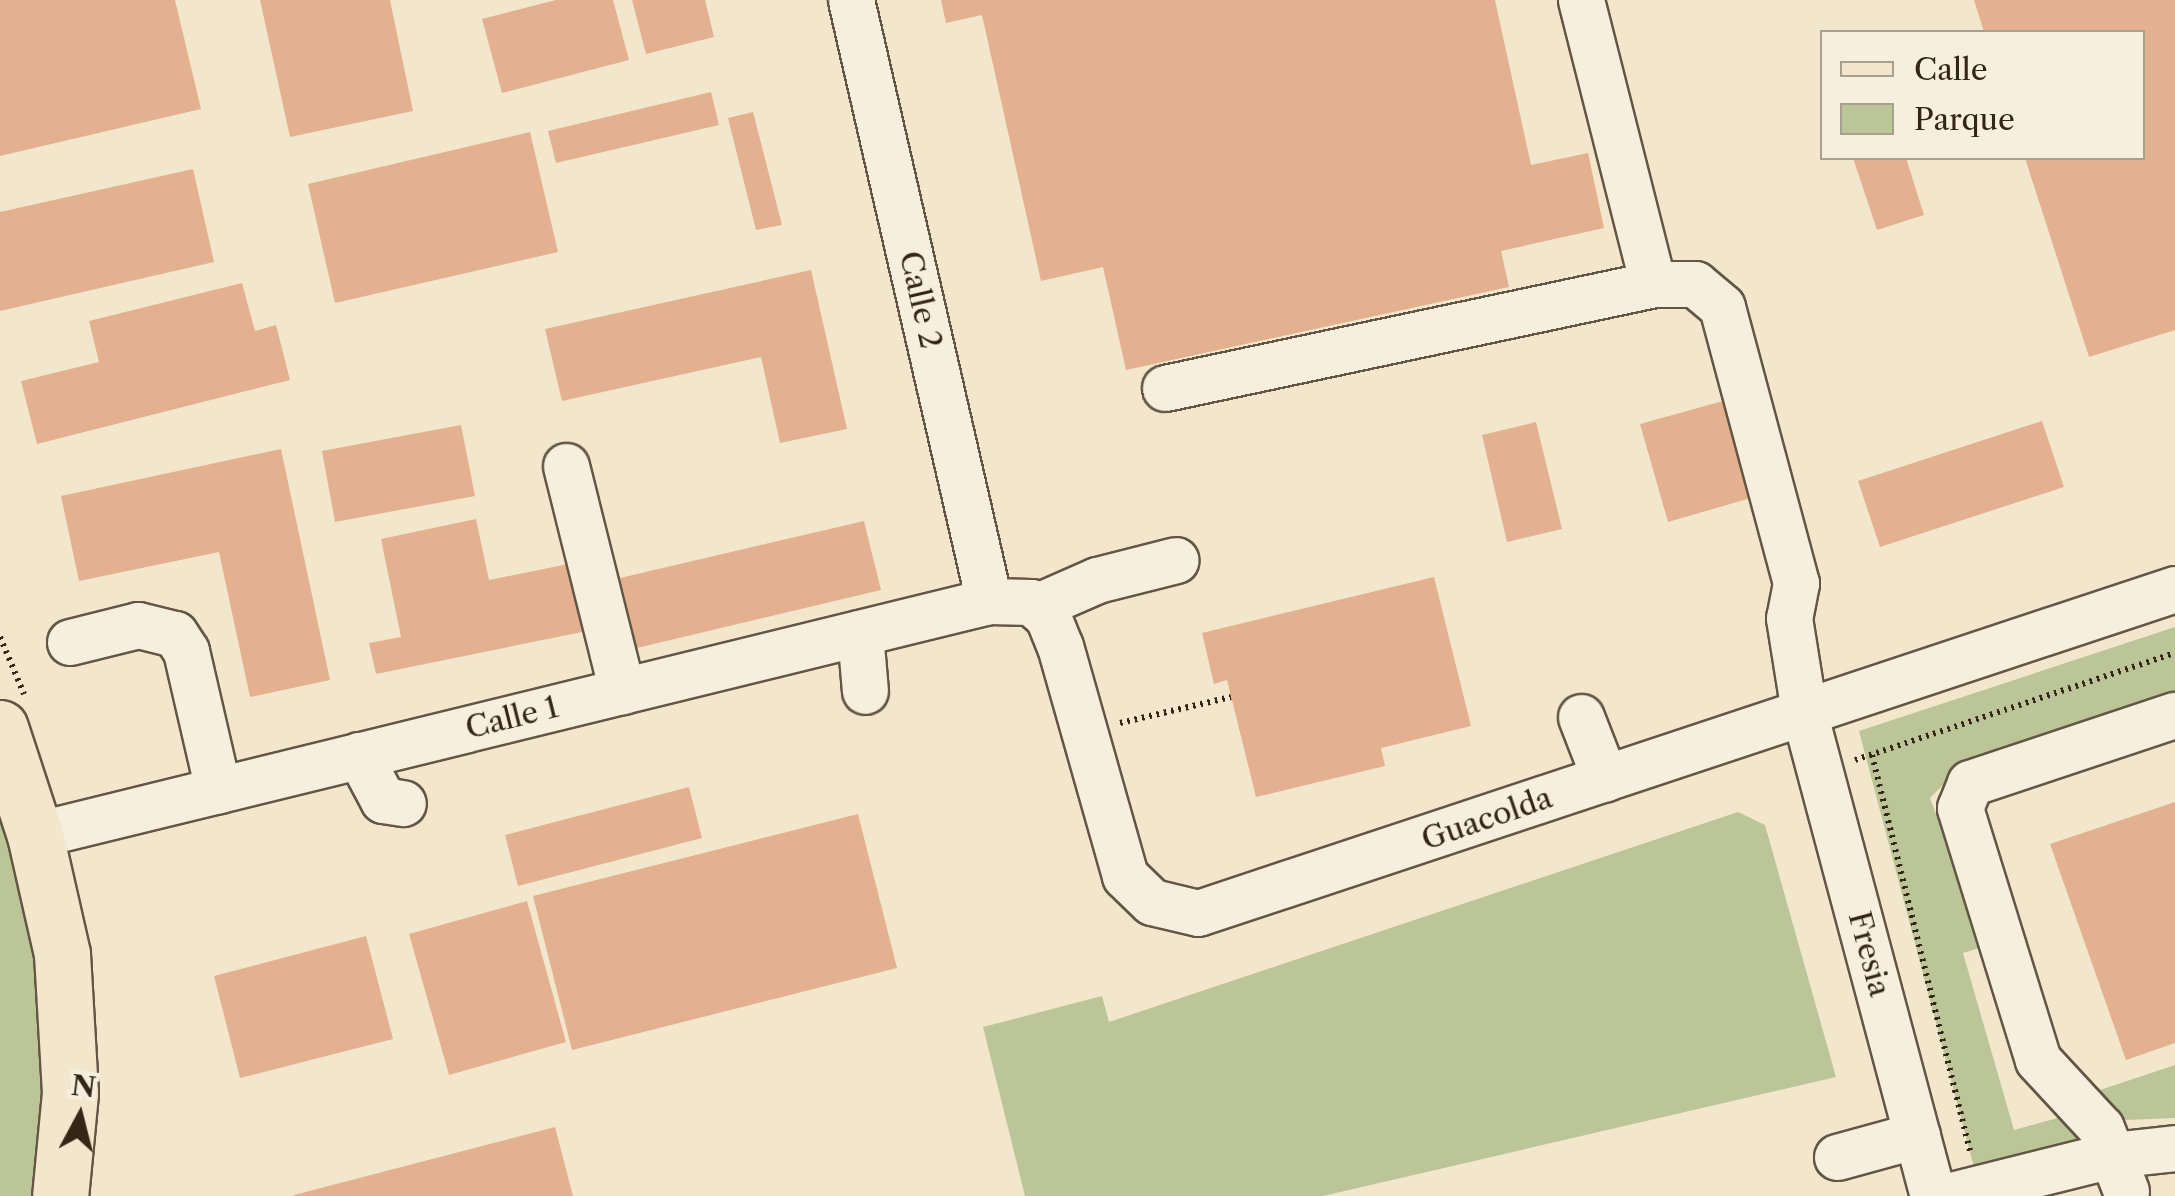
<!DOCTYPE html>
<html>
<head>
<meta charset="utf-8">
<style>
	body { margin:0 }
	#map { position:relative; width:2175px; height:1196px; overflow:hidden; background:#f2e7cc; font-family:"Libre Caslon Text",serif }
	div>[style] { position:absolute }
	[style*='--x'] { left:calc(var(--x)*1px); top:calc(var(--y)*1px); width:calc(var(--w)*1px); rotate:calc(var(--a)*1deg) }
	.green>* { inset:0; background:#bcc597 }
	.building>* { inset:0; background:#e3b18f }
	.path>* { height:6px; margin-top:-3px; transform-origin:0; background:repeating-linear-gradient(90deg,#332616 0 2.5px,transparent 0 7.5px) }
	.roads { filter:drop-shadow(2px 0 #635644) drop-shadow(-2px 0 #635644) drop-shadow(0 2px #635644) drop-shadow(0 -2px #635644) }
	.minor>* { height:45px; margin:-22.5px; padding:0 22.5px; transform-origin:22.5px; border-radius:22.5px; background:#f7efde }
	.major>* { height:55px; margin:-27.5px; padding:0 27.5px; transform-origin:27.5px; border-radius:27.5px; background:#f2e7cc }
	span { translate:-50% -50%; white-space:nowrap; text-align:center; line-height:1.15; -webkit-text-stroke:10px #f7efde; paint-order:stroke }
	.street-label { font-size:30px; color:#332616 }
	.legend { position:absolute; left:1820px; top:30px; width:325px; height:130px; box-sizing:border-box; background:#f7efde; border:2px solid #a99f8e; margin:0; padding:12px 18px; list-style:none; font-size:30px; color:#332616 }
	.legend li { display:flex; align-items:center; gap:20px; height:50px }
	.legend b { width:50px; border:2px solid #a99f8e }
	.north { position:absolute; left:30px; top:1066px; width:100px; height:100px; -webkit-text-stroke:8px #f7efde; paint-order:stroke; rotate:7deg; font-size:28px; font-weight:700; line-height:40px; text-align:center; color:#332616 }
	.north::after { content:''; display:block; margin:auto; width:35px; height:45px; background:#332616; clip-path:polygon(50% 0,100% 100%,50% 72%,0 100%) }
</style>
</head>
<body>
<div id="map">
	<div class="green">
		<i style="clip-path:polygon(2175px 627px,2175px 698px,1958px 770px,1930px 798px,1986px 946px,1963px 953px,2014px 1130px,2069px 1115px,2087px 1146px,1975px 1171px,1859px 731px)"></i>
		<i style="clip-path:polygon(1738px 812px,1765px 825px,1836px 1077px,1323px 1196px,1025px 1196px,983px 1027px,1102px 996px,1109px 1022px)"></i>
		<i style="clip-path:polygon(0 821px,22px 887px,50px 1023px,39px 1196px,0 1196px)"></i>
		<i style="clip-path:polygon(2175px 1065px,2175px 1118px,2126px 1120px,2094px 1092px)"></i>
	</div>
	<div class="building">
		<i style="clip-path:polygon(0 0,175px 0,201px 109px,0 156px)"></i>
		<i style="clip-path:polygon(260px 0,390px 0,413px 111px,290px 137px)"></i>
		<i style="clip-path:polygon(556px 0,613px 0,629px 60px,502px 93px,482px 19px)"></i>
		<i style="clip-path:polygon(632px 0,705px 0,714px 37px,646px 54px)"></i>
		<i style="clip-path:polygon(941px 0,1495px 0,1531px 165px,1588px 153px,1604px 228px,1501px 251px,1509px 287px,1126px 370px,1103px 267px,1041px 281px,982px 15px,946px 23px)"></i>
		<i style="clip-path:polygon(1974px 0,2175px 0,2175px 330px,2089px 357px,2025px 158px,2142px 158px,2142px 32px,1984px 32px)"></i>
		<i style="clip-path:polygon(711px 92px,719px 125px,556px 163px,548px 131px)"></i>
		<i style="clip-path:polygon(753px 112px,782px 225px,756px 230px,728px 118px)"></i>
		<i style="clip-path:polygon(530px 132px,558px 252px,335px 303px,308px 184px)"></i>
		<i style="clip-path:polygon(1853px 158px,1906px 158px,1924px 215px,1877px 230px)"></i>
		<i style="clip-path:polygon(193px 169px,214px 262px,0 311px,0 212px)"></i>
		<i style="clip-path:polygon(811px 270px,847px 429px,780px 443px,761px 357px,562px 401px,545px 329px)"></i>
		<i style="clip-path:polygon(242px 283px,255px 331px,276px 325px,290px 380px,37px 444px,21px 381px,99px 362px,89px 321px)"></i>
		<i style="clip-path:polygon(1723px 401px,1751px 498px,1668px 522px,1640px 424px)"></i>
		<i style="clip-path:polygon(2042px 421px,2064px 487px,1880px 547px,1858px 481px)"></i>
		<i style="clip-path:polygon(1536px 422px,1562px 529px,1507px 542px,1482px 435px)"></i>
		<i style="clip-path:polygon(461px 425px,475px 496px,335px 522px,322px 451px)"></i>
		<i style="clip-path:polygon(281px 449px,330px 680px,250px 697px,219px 552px,79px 581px,61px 496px)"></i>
		<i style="clip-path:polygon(476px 519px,489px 580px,578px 562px,592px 630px,376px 674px,369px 643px,401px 637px,381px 539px)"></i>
		<i style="clip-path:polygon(864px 521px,881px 590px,637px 648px,620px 578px)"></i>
		<i style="clip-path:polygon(1434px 577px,1471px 726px,1381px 748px,1385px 766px,1256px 797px,1227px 680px,1214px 684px,1202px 633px)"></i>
		<i style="clip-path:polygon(689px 787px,702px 838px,518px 886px,505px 835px)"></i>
		<i style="clip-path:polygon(2175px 802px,2175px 1043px,2126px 1060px,2050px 844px)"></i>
		<i style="clip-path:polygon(858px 814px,897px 968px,572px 1050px,533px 896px)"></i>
		<i style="clip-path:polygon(527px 901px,566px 1042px,449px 1075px,409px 934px)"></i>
		<i style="clip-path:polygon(366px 936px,393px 1039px,240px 1078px,214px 976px)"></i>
		<i style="clip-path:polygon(555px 1127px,573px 1196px,294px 1196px,294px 1195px)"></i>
	</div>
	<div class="path">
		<i style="--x:0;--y:637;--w:62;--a:67.2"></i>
		<i style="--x:1120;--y:723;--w:114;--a:-13.2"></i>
		<i style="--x:1872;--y:755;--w:408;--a:76.1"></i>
		<i style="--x:1855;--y:760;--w:337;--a:-18.5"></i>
	</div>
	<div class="roads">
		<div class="minor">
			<i style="--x:851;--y:0;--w:617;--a:77.07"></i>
			<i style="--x:1581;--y:0;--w:293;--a:75.8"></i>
			<i style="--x:1653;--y:284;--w:42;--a:0"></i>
			<i style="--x:1695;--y:284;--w:35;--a:40"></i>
			<i style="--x:1722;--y:307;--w:286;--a:75"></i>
			<i style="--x:1796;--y:583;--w:36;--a:101"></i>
			<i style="--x:1789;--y:618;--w:95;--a:80.9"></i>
			<i style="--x:1804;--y:712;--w:501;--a:75.08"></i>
			<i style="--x:1165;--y:388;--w:499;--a:-12"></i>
			<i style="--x:566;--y:466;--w:232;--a:76"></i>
			<i style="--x:1040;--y:605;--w:62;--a:-23.7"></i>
			<i style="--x:1097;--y:580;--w:81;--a:-14.2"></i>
			<i style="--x:860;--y:633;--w:58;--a:85.1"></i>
			<i style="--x:70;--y:642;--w:70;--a:-14"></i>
			<i style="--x:138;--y:625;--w:38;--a:14"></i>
			<i style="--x:175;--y:634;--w:20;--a:57"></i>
			<i style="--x:186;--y:651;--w:143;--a:77"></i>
			<i style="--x:1581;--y:717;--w:66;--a:68.8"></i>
			<i style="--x:359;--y:755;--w:51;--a:61.9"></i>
			<i style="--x:383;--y:800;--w:20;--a:9"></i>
			<i style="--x:35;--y:835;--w:982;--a:-13.78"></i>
			<i style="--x:989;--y:601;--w:42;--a:1.4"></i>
			<i style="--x:1031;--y:602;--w:23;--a:41"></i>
			<i style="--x:1048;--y:617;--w:31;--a:68"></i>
			<i style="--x:1060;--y:646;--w:239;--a:74.2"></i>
			<i style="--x:1125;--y:876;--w:37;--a:44"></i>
			<i style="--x:1152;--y:902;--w:47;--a:13.4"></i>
			<i style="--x:1198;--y:913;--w:1029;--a:-18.35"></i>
			<i style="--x:1837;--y:1157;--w:83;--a:-15.4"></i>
			<i style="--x:2126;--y:1191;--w:68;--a:-111.6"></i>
			<i style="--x:2101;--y:1128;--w:93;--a:-132.8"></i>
			<i style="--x:2038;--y:1060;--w:264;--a:-107.2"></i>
			<i style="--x:1960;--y:808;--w:27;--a:-68"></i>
			<i style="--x:1970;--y:783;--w:216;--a:-18.4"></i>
			<i style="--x:1947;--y:1196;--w:170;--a:-14"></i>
			<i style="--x:2112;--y:1155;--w:63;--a:-6.3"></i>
		</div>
		<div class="major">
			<i style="--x:0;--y:728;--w:113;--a:71.9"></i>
			<i style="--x:35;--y:835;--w:122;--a:77.2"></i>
			<i style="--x:62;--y:954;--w:139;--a:86.7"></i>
			<i style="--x:70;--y:1093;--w:103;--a:95.5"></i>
		</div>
	</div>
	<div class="street-label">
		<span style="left:920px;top:300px;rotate:77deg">Calle 2</span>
		<span style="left:512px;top:718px;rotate:-14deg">Calle 1</span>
		<span style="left:1487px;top:819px;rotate:-19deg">Guacolda</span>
		<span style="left:1869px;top:954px;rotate:75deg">Fresia</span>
	</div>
	<ul class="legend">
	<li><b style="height:12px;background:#f2e7cc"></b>Calle</li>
	<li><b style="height:28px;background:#bcc597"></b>Parque</li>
	</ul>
	<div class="north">N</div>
</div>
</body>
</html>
